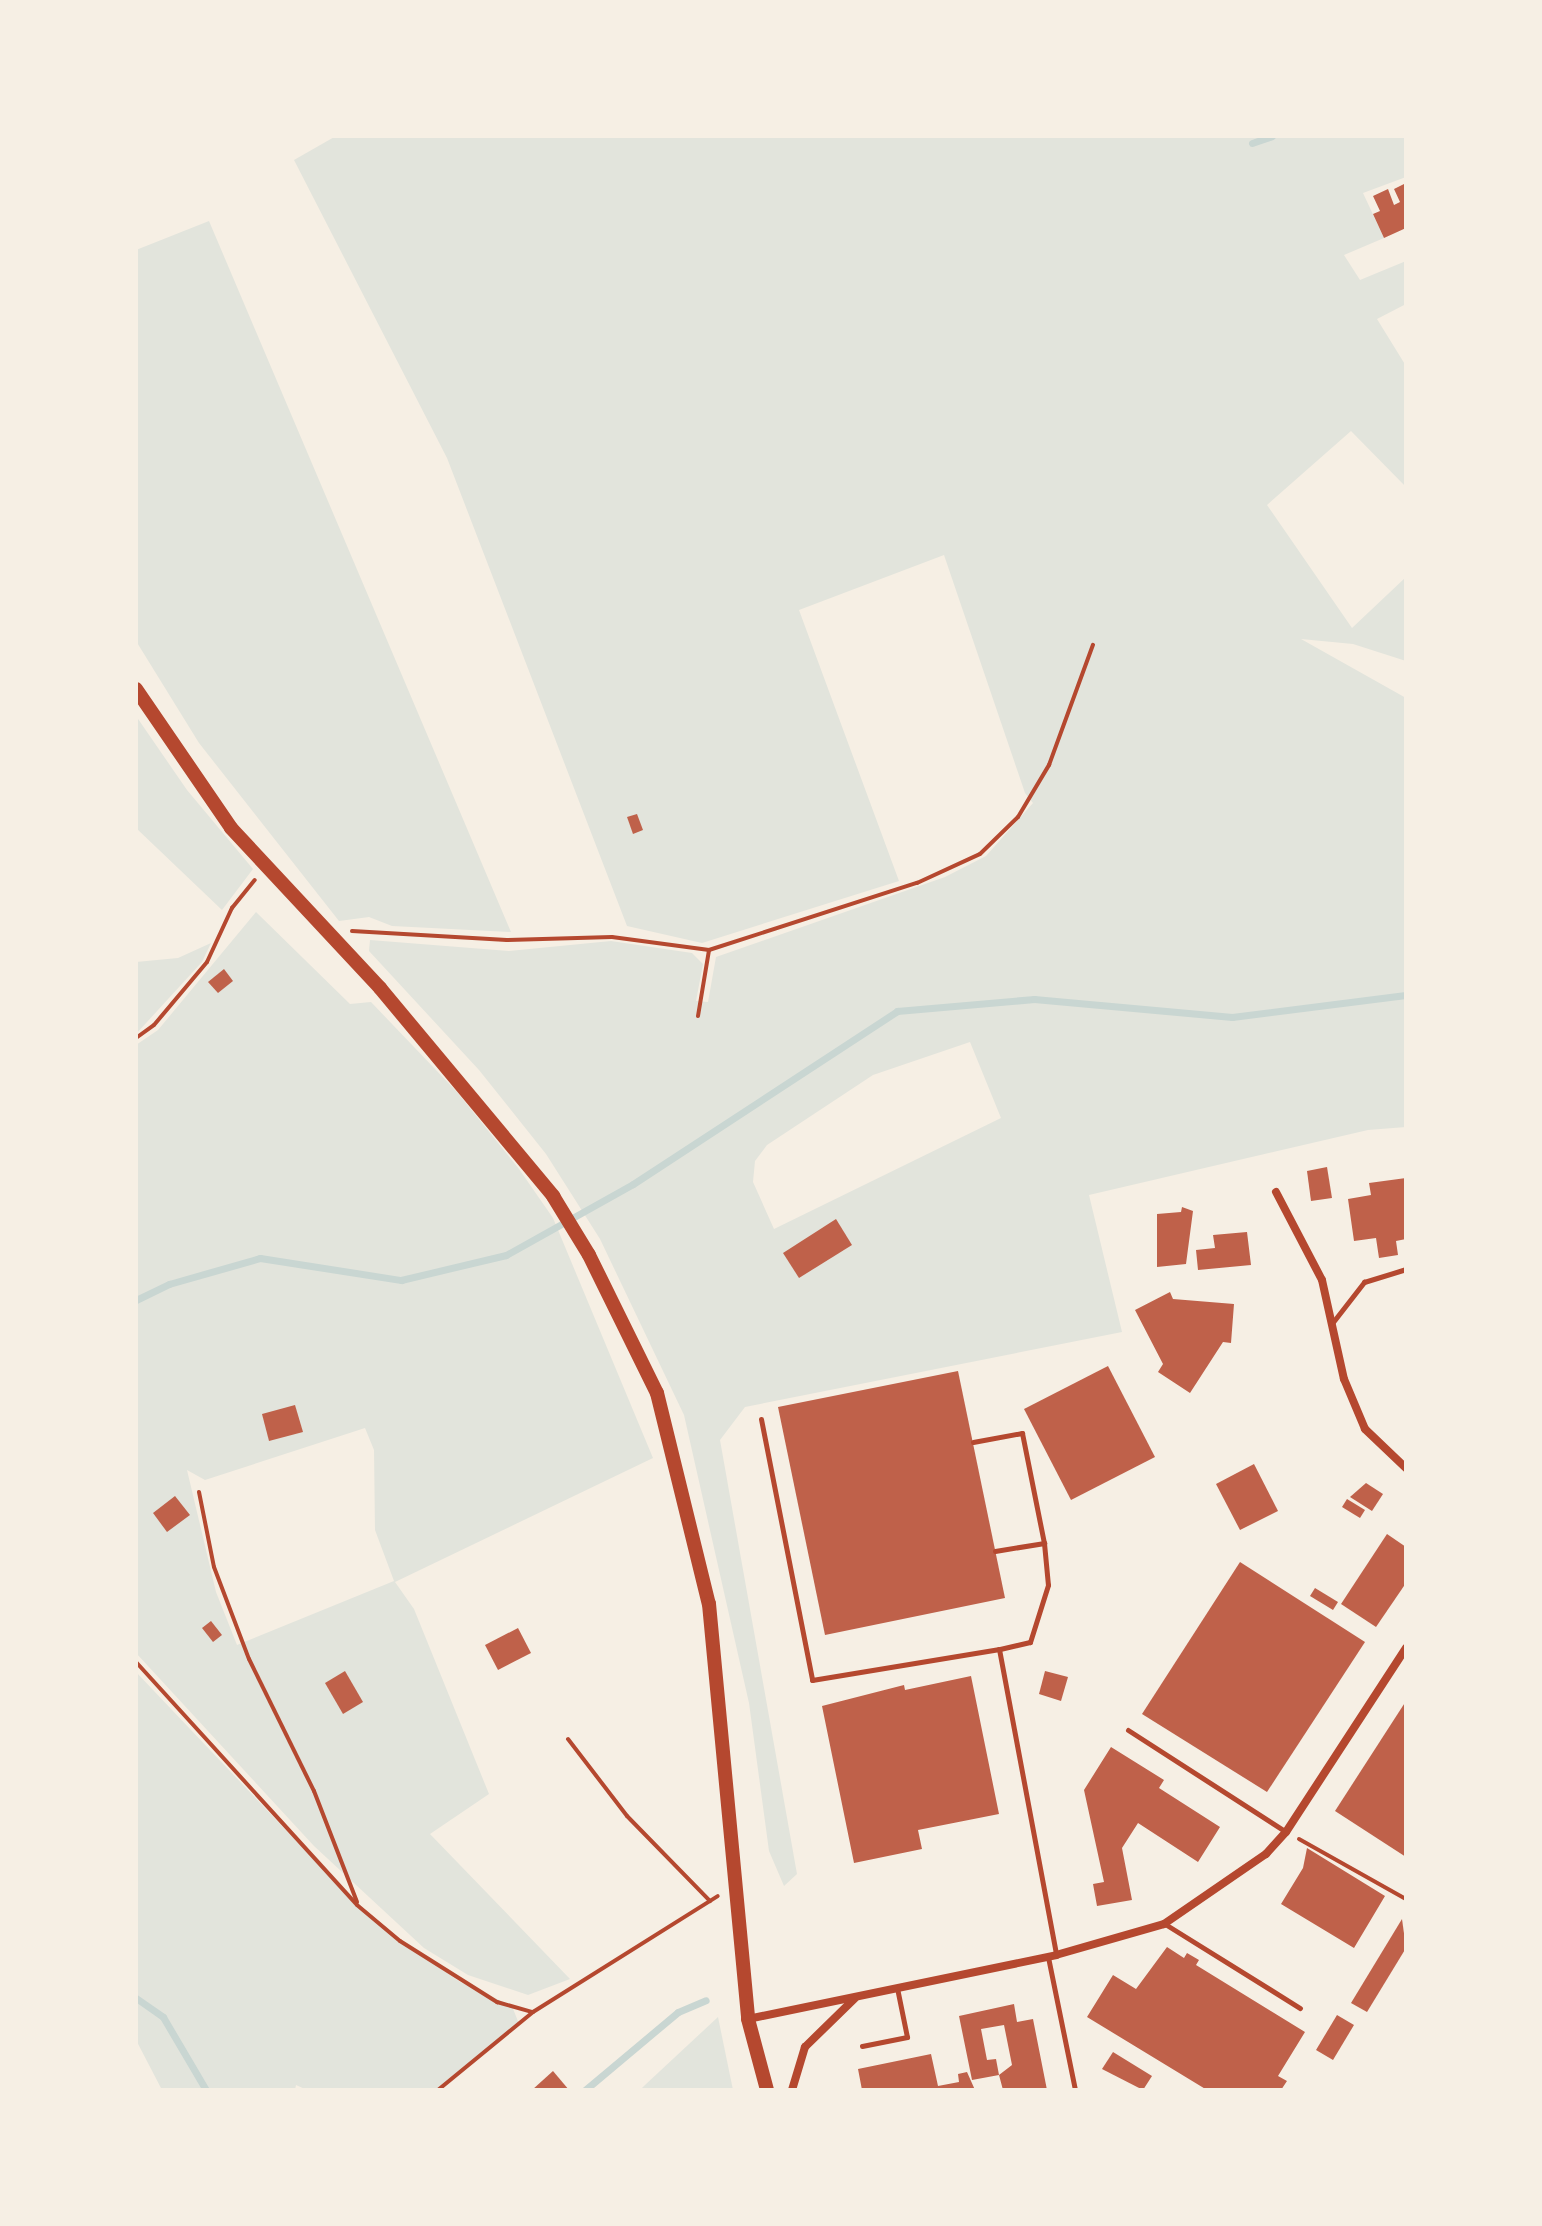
<!DOCTYPE html>
<html>
<head>
<meta charset="utf-8">
<style>
	body { margin:0 }
	#map { position:relative; width:1542px; height:2226px; overflow:hidden; background:#f6efe4; font-family:"Sofia Sans Condensed",sans-serif }
	div>[style] { position:absolute }
	[style*='--x'] { left:calc(var(--x)*1px); top:calc(var(--y)*1px); width:calc(var(--w)*1px); rotate:calc(var(--a)*1deg) }
	.green>* { inset:0; background:#e2e4dc }
	.stream>* { height:7px; margin:-3.5px; padding:0 3.5px; transform-origin:3.5px; border-radius:3.5px; background:#c9d6d2 }
	.building>* { inset:0; background:#bf614a }
	.path>* { height:4px; margin:-2px; padding:0 2px; transform-origin:2px; border-radius:2px; background:#b5482f }
	.service>* { height:5px; margin:-2.5px; padding:0 2.5px; transform-origin:2.5px; border-radius:2.5px; background:#b5482f }
	.minor>* { height:8px; margin:-4px; padding:0 4px; transform-origin:4px; border-radius:4px; background:#b5482f }
	.tertiary>* { height:14px; margin:-7px; padding:0 7px; transform-origin:7px; border-radius:7px; background:#b5482f }
	span { translate:-50% -50%; white-space:nowrap; text-align:center; line-height:1.15; -webkit-text-stroke:6px #f6efe4; paint-order:stroke }
	.frame { position:absolute; inset:0; border:138px solid #f6efe4; pointer-events:none }
</style>
</head>
<body>
<div id="map">
	<div class="green">
		<i style="clip-path:polygon(evenodd,336px 136px,1406px 136px,1406px 177px,1363px 193px,1384px 238px,1344px 255px,1360px 280px,1406px 261px,1406px 304px,1377px 319px,1406px 366px,1406px 487px,1351px 431px,1267px 505px,1352px 628px,1406px 577px,1406px 661px,1353px 644px,1301px 639px,1406px 698px,1406px 1127px,1368px 1130px,1089px 1195px,1122px 1332px,745px 1407px,720px 1440px,797px 1874px,784px 1886px,769px 1851px,749px 1703px,684px 1415px,600px 1239px,546px 1154px,479px 1070px,369px 951px,370px 940px,509px 951px,611px 941px,692px 953px,703px 964px,696px 1001px,708px 1002px,716px 957px,945px 877px,986px 856px,1033px 803px,1025px 793px,944px 555px,799px 610px,899px 881px,702px 943px,627px 926px,447px 458px,294px 160px,336px 136px,970px 1042px,1001px 1118px,774px 1229px,753px 1182px,755px 1161px,767px 1145px,873px 1075px,970px 1042px)"></i>
		<i style="clip-path:polygon(209px 221px,511px 932px,392px 926px,369px 917px,339px 921px,199px 743px,136px 641px,136px 250px)"></i>
		<i style="clip-path:polygon(136px 716px,187px 790px,253px 869px,222px 910px,136px 828px)"></i>
		<i style="clip-path:polygon(evenodd,256px 912px,350px 1004px,371px 1002px,457px 1092px,519px 1169px,553px 1218px,653px 1458px,395px 1582px,414px 1609px,489px 1794px,430px 1834px,570px 1979px,528px 1995px,468px 1975px,424px 1948px,314px 1846px,136px 1653px,136px 1045px,158px 1030px,256px 912px,365px 1428px,374px 1450px,375px 1530px,394px 1581px,237px 1645px,216px 1592px,187px 1470px,205px 1480px,365px 1428px)"></i>
		<i style="clip-path:polygon(211px 943px,202px 962px,136px 1034px,136px 962px,178px 958px)"></i>
		<i style="clip-path:polygon(136px 1672px,338px 1885px,400px 1941px,460px 1982px,512px 2006px,519px 2024px,438px 2090px,307px 2090px,296px 2085px,295px 2090px,162px 2090px,136px 2040px)"></i>
		<i style="clip-path:polygon(718px 2017px,733px 2090px,640px 2090px,645px 2085px)"></i>
	</div>
	<div class="stream">
		<i style="--x:1252;--y:143;--w:21;--a:-19"></i>
		<i style="--x:136;--y:1300;--w:37;--a:-26"></i>
		<i style="--x:169;--y:1284;--w:95;--a:-15.9"></i>
		<i style="--x:260;--y:1258;--w:143;--a:8.9"></i>
		<i style="--x:401;--y:1280;--w:108;--a:-13.4"></i>
		<i style="--x:506;--y:1255;--w:145;--a:-29.2"></i>
		<i style="--x:633;--y:1184;--w:316;--a:-33.2"></i>
		<i style="--x:897;--y:1011;--w:138;--a:-5"></i>
		<i style="--x:1034;--y:999;--w:199;--a:5.2"></i>
		<i style="--x:1232;--y:1017;--w:175;--a:-7.2"></i>
		<i style="--x:136;--y:1998;--w:33;--a:35"></i>
		<i style="--x:163;--y:2017;--w:85;--a:59.5"></i>
		<i style="--x:585;--y:2090;--w:121;--a:-40"></i>
		<i style="--x:678;--y:2012;--w:30;--a:-23"></i>
	</div>
	<div class="building">
		<i style="clip-path:polygon(1406px 183px,1406px 228px,1384px 238px,1373px 214px,1380px 211px,1373px 196px,1388px 189px,1394px 205px,1400px 202px,1394px 189px)"></i>
		<i style="clip-path:polygon(637px 814px,643px 830px,633px 834px,627px 817px)"></i>
		<i style="clip-path:polygon(224px 969px,233px 981px,218px 993px,208px 982px)"></i>
		<i style="clip-path:polygon(1327px 1167px,1332px 1198px,1311px 1201px,1307px 1171px)"></i>
		<i style="clip-path:polygon(1406px 1178px,1406px 1239px,1396px 1241px,1398px 1255px,1379px 1258px,1376px 1238px,1354px 1241px,1348px 1199px,1371px 1195px,1369px 1183px)"></i>
		<i style="clip-path:polygon(1182px 1207px,1193px 1211px,1186px 1264px,1157px 1267px,1157px 1214px,1181px 1212px)"></i>
		<i style="clip-path:polygon(836px 1219px,852px 1245px,799px 1278px,783px 1253px)"></i>
		<i style="clip-path:polygon(1247px 1232px,1251px 1265px,1198px 1270px,1196px 1250px,1215px 1248px,1213px 1235px)"></i>
		<i style="clip-path:polygon(1170px 1292px,1173px 1299px,1234px 1304px,1231px 1343px,1223px 1342px,1190px 1393px,1158px 1372px,1163px 1364px,1135px 1310px)"></i>
		<i style="clip-path:polygon(1108px 1366px,1155px 1457px,1071px 1500px,1024px 1409px)"></i>
		<i style="clip-path:polygon(958px 1371px,1005px 1598px,825px 1635px,778px 1407px)"></i>
		<i style="clip-path:polygon(295px 1405px,303px 1432px,269px 1441px,262px 1414px)"></i>
		<i style="clip-path:polygon(1254px 1464px,1278px 1511px,1240px 1530px,1216px 1484px)"></i>
		<i style="clip-path:polygon(1366px 1483px,1383px 1494px,1372px 1511px,1350px 1497px)"></i>
		<i style="clip-path:polygon(175px 1496px,190px 1515px,167px 1532px,153px 1513px)"></i>
		<i style="clip-path:polygon(1347px 1499px,1365px 1510px,1360px 1518px,1342px 1507px)"></i>
		<i style="clip-path:polygon(1387px 1534px,1406px 1547px,1406px 1583px,1376px 1627px,1341px 1604px)"></i>
		<i style="clip-path:polygon(1240px 1562px,1365px 1642px,1267px 1792px,1142px 1714px)"></i>
		<i style="clip-path:polygon(1315px 1588px,1338px 1602px,1333px 1610px,1310px 1596px)"></i>
		<i style="clip-path:polygon(211px 1621px,222px 1635px,213px 1642px,202px 1628px)"></i>
		<i style="clip-path:polygon(518px 1628px,531px 1653px,498px 1670px,485px 1645px)"></i>
		<i style="clip-path:polygon(345px 1671px,363px 1702px,343px 1714px,325px 1683px)"></i>
		<i style="clip-path:polygon(1045px 1671px,1068px 1677px,1061px 1701px,1039px 1694px)"></i>
		<i style="clip-path:polygon(971px 1676px,999px 1814px,918px 1830px,922px 1849px,854px 1863px,822px 1706px,904px 1685px,905px 1690px)"></i>
		<i style="clip-path:polygon(1406px 1701px,1406px 1857px,1335px 1811px)"></i>
		<i style="clip-path:polygon(1111px 1747px,1164px 1780px,1159px 1788px,1220px 1827px,1198px 1862px,1138px 1823px,1122px 1848px,1132px 1900px,1097px 1906px,1093px 1884px,1104px 1882px,1084px 1790px)"></i>
		<i style="clip-path:polygon(1307px 1848px,1385px 1896px,1354px 1948px,1281px 1904px,1303px 1868px)"></i>
		<i style="clip-path:polygon(1402px 1919px,1406px 1948px,1367px 2012px,1351px 2003px)"></i>
		<i style="clip-path:polygon(1167px 1947px,1184px 1958px,1187px 1953px,1199px 1960px,1196px 1965px,1305px 2032px,1278px 2076px,1287px 2081px,1281px 2090px,1207px 2090px,1087px 2017px,1113px 1975px,1136px 1989px)"></i>
		<i style="clip-path:polygon(evenodd,1014px 2004px,1017px 2022px,1033px 2019px,1047px 2090px,1003px 2090px,999px 2075px,972px 2080px,959px 2016px,1014px 2004px,1004px 2025px,1012px 2065px,999px 2075px,996px 2059px,987px 2060px,981px 2029px,1004px 2025px)"></i>
		<i style="clip-path:polygon(1337px 2015px,1354px 2025px,1333px 2060px,1316px 2050px)"></i>
		<i style="clip-path:polygon(1113px 2052px,1152px 2076px,1143px 2090px,1102px 2069px)"></i>
		<i style="clip-path:polygon(931px 2054px,938px 2086px,959px 2082px,958px 2074px,967px 2072px,975px 2090px,862px 2090px,858px 2069px)"></i>
		<i style="clip-path:polygon(553px 2071px,569px 2090px,532px 2090px)"></i>
	</div>
	<div class="path">
		<i style="--x:352;--y:931;--w:155;--a:3.3"></i>
		<i style="--x:507;--y:940;--w:105;--a:-1.6"></i>
		<i style="--x:612;--y:937;--w:98;--a:7.6"></i>
		<i style="--x:709;--y:950;--w:219;--a:-17.9"></i>
		<i style="--x:917;--y:883;--w:69;--a:-24.7"></i>
		<i style="--x:980;--y:854;--w:53;--a:-44.2"></i>
		<i style="--x:1018;--y:817;--w:61;--a:-59.2"></i>
		<i style="--x:1049;--y:765;--w:128;--a:-69.9"></i>
		<i style="--x:698;--y:1016;--w:67;--a:-80.5"></i>
		<i style="--x:136;--y:1038;--w:22;--a:-36"></i>
		<i style="--x:154;--y:1025;--w:82;--a:-49.9"></i>
		<i style="--x:207;--y:962;--w:60;--a:-65.2"></i>
		<i style="--x:232;--y:908;--w:36;--a:-51"></i>
		<i style="--x:199;--y:1492;--w:76;--a:78.7"></i>
		<i style="--x:214;--y:1567;--w:98;--a:69.2"></i>
		<i style="--x:249;--y:1659;--w:147;--a:63.8"></i>
		<i style="--x:314;--y:1791;--w:119;--a:68.8"></i>
		<i style="--x:136;--y:1662;--w:328;--a:47.7"></i>
		<i style="--x:357;--y:1905;--w:56;--a:39.9"></i>
		<i style="--x:400;--y:1941;--w:115;--a:32.2"></i>
		<i style="--x:497;--y:2002;--w:37;--a:16"></i>
		<i style="--x:533;--y:2012;--w:218;--a:-32.1"></i>
		<i style="--x:568;--y:1739;--w:97;--a:52.5"></i>
		<i style="--x:627;--y:1816;--w:119;--a:45.7"></i>
		<i style="--x:1299;--y:1839;--w:123;--a:29.3"></i>
		<i style="--x:438;--y:2090;--w:123;--a:-39.4"></i>
	</div>
	<div class="service">
		<i style="--x:1333;--y:1322;--w:51;--a:-52.2"></i>
		<i style="--x:1364;--y:1282;--w:44;--a:-17.2"></i>
		<i style="--x:761;--y:1419;--w:266;--a:78.9"></i>
		<i style="--x:812;--y:1680;--w:190;--a:-9.4"></i>
		<i style="--x:973;--y:1442;--w:50;--a:-10.4"></i>
		<i style="--x:1022;--y:1433;--w:112;--a:78.7"></i>
		<i style="--x:1044;--y:1543;--w:42;--a:84.6"></i>
		<i style="--x:1048;--y:1585;--w:60;--a:107.5"></i>
		<i style="--x:1030;--y:1642;--w:32;--a:167"></i>
		<i style="--x:999;--y:1649;--w:310;--a:79.4"></i>
		<i style="--x:995;--y:1551;--w:50;--a:-9.3"></i>
		<i style="--x:1128;--y:1730;--w:188;--a:32.8"></i>
		<i style="--x:1165;--y:1924;--w:159;--a:31.9"></i>
		<i style="--x:1048;--y:1957;--w:136;--a:78.5"></i>
		<i style="--x:862;--y:2046;--w:46;--a:-11.3"></i>
		<i style="--x:907;--y:2037;--w:50;--a:-101.5"></i>
	</div>
	<div class="minor">
		<i style="--x:1276;--y:1192;--w:99;--a:62.4"></i>
		<i style="--x:1322;--y:1280;--w:101;--a:77.5"></i>
		<i style="--x:1344;--y:1379;--w:54;--a:67.2"></i>
		<i style="--x:1365;--y:1429;--w:57;--a:43.6"></i>
		<i style="--x:748;--y:2019;--w:315;--a:-11.7"></i>
		<i style="--x:1056;--y:1955;--w:112;--a:-16"></i>
		<i style="--x:1164;--y:1924;--w:124;--a:-34.5"></i>
		<i style="--x:1266;--y:1854;--w:30;--a:-48"></i>
		<i style="--x:1286;--y:1832;--w:220;--a:-56.9"></i>
		<i style="--x:792;--y:2090;--w:45;--a:-73.2"></i>
		<i style="--x:805;--y:2047;--w:70;--a:-44.4"></i>
	</div>
	<div class="tertiary">
		<i style="--x:136;--y:689;--w:168;--a:55.6"></i>
		<i style="--x:231;--y:828;--w:219;--a:47"></i>
		<i style="--x:380;--y:988;--w:271;--a:50.2"></i>
		<i style="--x:553;--y:1196;--w:69;--a:58.6"></i>
		<i style="--x:589;--y:1255;--w:154;--a:63.8"></i>
		<i style="--x:657;--y:1393;--w:217;--a:76.2"></i>
		<i style="--x:709;--y:1604;--w:417;--a:84.6"></i>
		<i style="--x:748;--y:2019;--w:73;--a:75"></i>
	</div>
	<div class="frame"></div>
</div>
</body>
</html>
